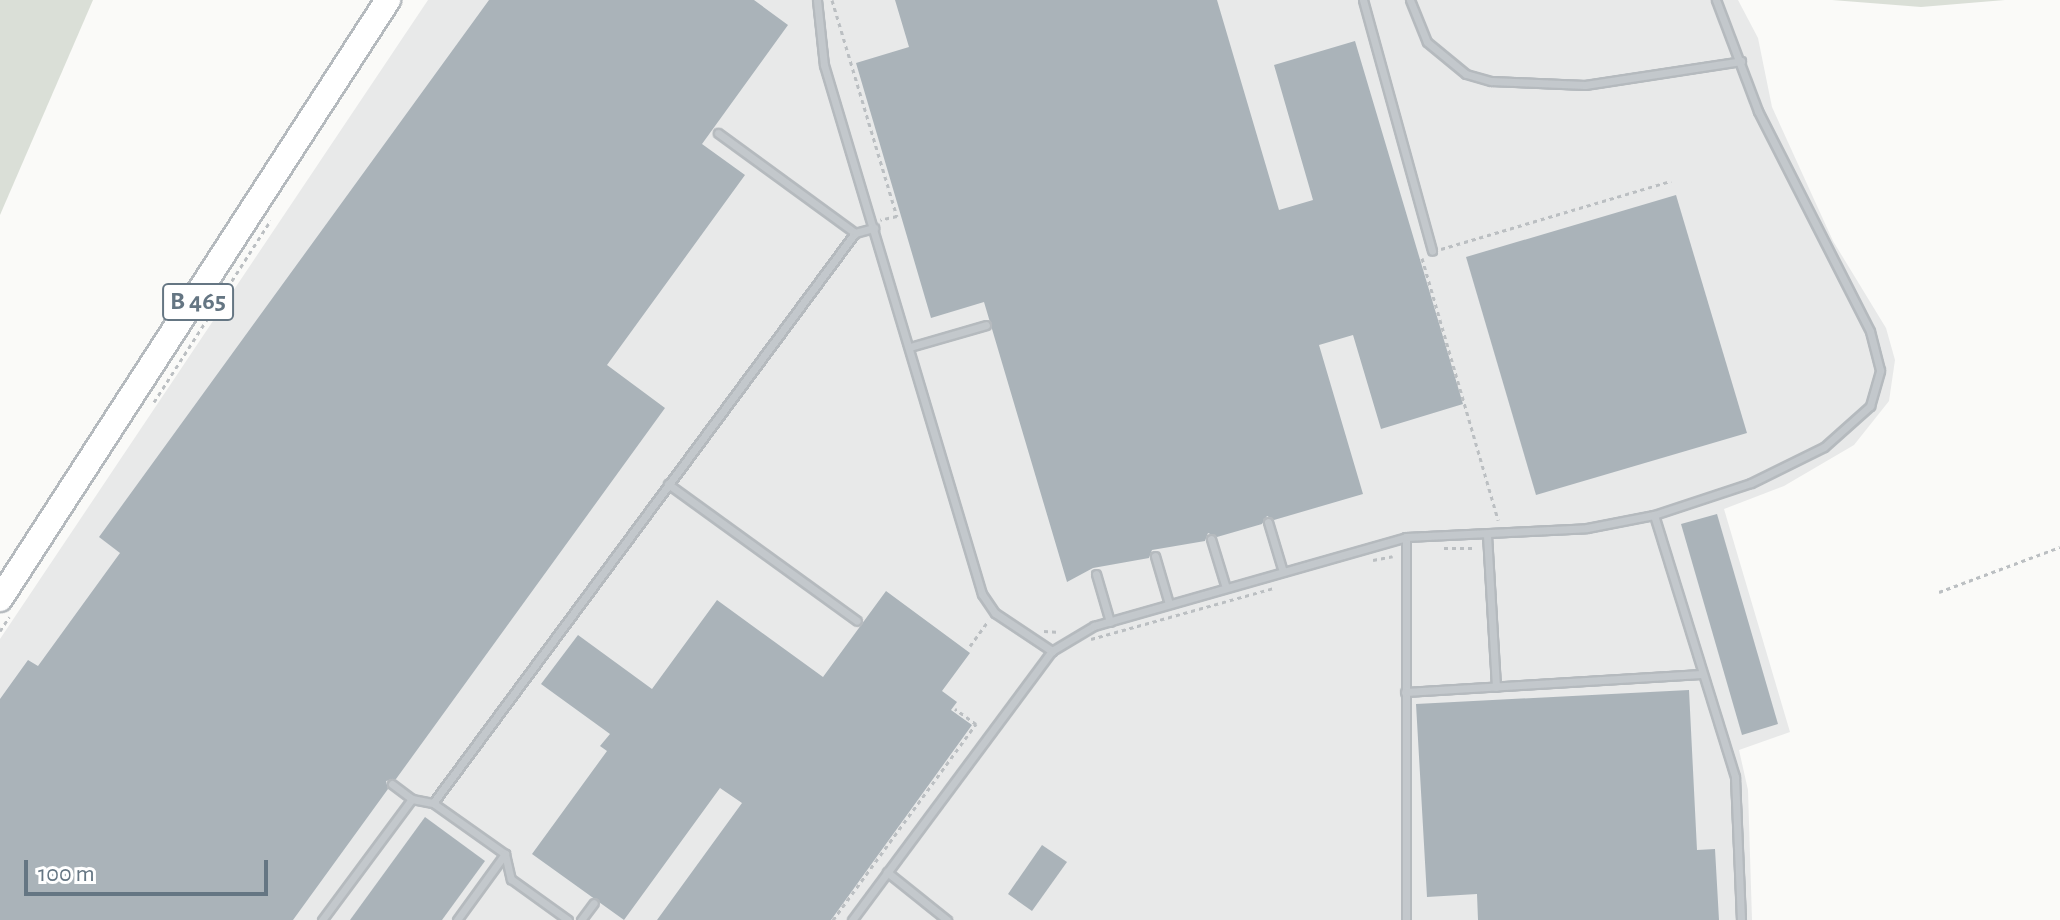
<!DOCTYPE html>
<html>
<head>
<meta charset="utf-8">
<style>
	body { margin:0 }
	#map { position:relative; width:2060px; height:920px; overflow:hidden; background:#fafaf8; font-family:"Alegreya Sans",sans-serif }
	div>[style] { position:absolute }
	[style*='--x'] { left:calc(var(--x)*1px); top:calc(var(--y)*1px); width:calc(var(--w)*1px); rotate:calc(var(--a)*1deg) }
	.built>* { inset:0; background:#e8e9e9 }
	.green>* { inset:0; background:#dadfd7 }
	.building>* { inset:0; background:#aab3b9 }
	.path>* { height:3px; margin-top:-1.5px; transform-origin:0; background:repeating-linear-gradient(90deg,#bbbfc2 0 4px,transparent 0 8px) }
	.roads { filter:drop-shadow(2px 0 #b5babe) drop-shadow(-2px 0 #b5babe) drop-shadow(0 2px #b5babe) drop-shadow(0 -2px #b5babe) }
	.service>* { height:7px; margin:-3.5px; padding:0 3.5px; transform-origin:3.5px; border-radius:3.5px; background:#c3c8cc }
	.primary>* { height:24px; margin:-12px; padding:0 12px; transform-origin:12px; border-radius:12px; background:#fff }
	span { translate:-50% -50%; white-space:nowrap; text-align:center; line-height:1.15; -webkit-text-stroke:8px #fff; paint-order:stroke }
	.shield-label span { padding:2px 6px; background:#fff; border:2px solid; border-radius:6px; -webkit-text-stroke-width:0 }
	.shield-label { font-size:26px; color:#657683; font-weight:700 }
	.scale { position:absolute; left:24px; top:860px; width:244px; height:36px; box-sizing:border-box; border:4px solid #657683; border-top:0; padding-left:10px; font-size:24px; line-height:28px; white-space:nowrap; color:#657683; -webkit-text-stroke:6px #fff; paint-order:stroke }
</style>
</head>
<body>
<div id="map">
	<div class="built">
		<i style="clip-path:polygon(428px 0,1738px 0,1758px 38px,1772px 107px,1833px 241px,1886px 328px,1895px 360px,1889px 401px,1854px 445px,1784px 486px,1724px 509px,1790px 732px,1739px 750px,1748px 790px,1752px 920px,0 920px,0 639px)"></i>
	</div>
	<div class="green">
		<i style="clip-path:polygon(0 0,93px 0,0 215px)"></i>
		<i style="clip-path:polygon(1832px 0,2005px 0,1921px 7px)"></i>
	</div>
	<div class="building">
		<i style="clip-path:polygon(489px 0,754px 0,788px 25px,702px 144px,745px 175px,607px 365px,665px 408px,396px 779px,386px 781px,388px 789px,293px 920px,0 920px,0 699px,28px 660px,38px 666px,120px 553px,99px 537px)"></i>
		<i style="clip-path:polygon(895px 0,1217px 0,1279px 210px,1313px 200px,1274px 65px,1355px 41px,1463px 404px,1381px 429px,1353px 335px,1319px 345px,1363px 494px,1274px 520px,1267px 516px,1262px 524px,1217px 537px,1208px 533px,1205px 541px,1152px 550px,1149px 558px,1093px 568px,1067px 582px,984px 302px,931px 318px,856px 63px,909px 47px)"></i>
		<i style="clip-path:polygon(1676px 195px,1747px 433px,1536px 495px,1466px 257px)"></i>
		<i style="clip-path:polygon(1717px 514px,1778px 724px,1742px 735px,1681px 524px)"></i>
		<i style="clip-path:polygon(886px 591px,970px 653px,942px 691px,957px 702px,951px 710px,972px 725px,831px 920px,657px 920px,742px 803px,720px 788px,624px 920px,532px 854px,607px 751px,600px 746px,610px 734px,541px 684px,578px 635px,652px 689px,717px 600px,823px 677px)"></i>
		<i style="clip-path:polygon(1689px 690px,1697px 850px,1715px 849px,1719px 920px,1478px 920px,1477px 894px,1427px 897px,1416px 704px)"></i>
		<i style="clip-path:polygon(425px 817px,485px 861px,442px 920px,350px 920px)"></i>
		<i style="clip-path:polygon(1042px 845px,1067px 862px,1032px 911px,1008px 894px)"></i>
	</div>
	<div class="path">
		<i style="--x:832;--y:0;--w:226;--a:73.3"></i>
		<i style="--x:897;--y:216;--w:17;--a:167"></i>
		<i style="--x:1441;--y:249;--w:240;--a:-16.5"></i>
		<i style="--x:1422;--y:258;--w:273;--a:73.8"></i>
		<i style="--x:154;--y:402;--w:216;--a:-57.3"></i>
		<i style="--x:1444;--y:548;--w:32;--a:0"></i>
		<i style="--x:1373;--y:560;--w:20;--a:-11"></i>
		<i style="--x:1939;--y:592;--w:129;--a:-20.4"></i>
		<i style="--x:0;--y:631;--w:17;--a:-57"></i>
		<i style="--x:1044;--y:631;--w:16;--a:4"></i>
		<i style="--x:1091;--y:639;--w:190;--a:-15.6"></i>
		<i style="--x:970;--y:646;--w:32;--a:-54"></i>
		<i style="--x:833;--y:920;--w:243;--a:-53.9"></i>
		<i style="--x:976;--y:724;--w:26;--a:-144"></i>
	</div>
	<div class="roads">
		<div class="service">
			<i style="--x:817;--y:0;--w:65;--a:83.9"></i>
			<i style="--x:824;--y:65;--w:552;--a:73.37"></i>
			<i style="--x:982;--y:594;--w:23;--a:56"></i>
			<i style="--x:995;--y:613;--w:69;--a:33.7"></i>
			<i style="--x:1363;--y:0;--w:260;--a:74.6"></i>
			<i style="--x:1410;--y:0;--w:45;--a:68"></i>
			<i style="--x:1427;--y:42;--w:50;--a:39.4"></i>
			<i style="--x:1466;--y:74;--w:26;--a:16"></i>
			<i style="--x:1491;--y:81;--w:94;--a:2.4"></i>
			<i style="--x:1585;--y:85;--w:158;--a:-8.7"></i>
			<i style="--x:718;--y:133;--w:170;--a:36.1"></i>
			<i style="--x:910;--y:347;--w:79;--a:-16.1"></i>
			<i style="--x:668;--y:484;--w:233;--a:35.9"></i>
			<i style="--x:1654;--y:515;--w:102;--a:-18.3"></i>
			<i style="--x:1751;--y:483;--w:81;--a:-26.3"></i>
			<i style="--x:1824;--y:447;--w:62;--a:-41.7"></i>
			<i style="--x:1870;--y:406;--w:37;--a:-74"></i>
			<i style="--x:1880;--y:370;--w:40;--a:-104.4"></i>
			<i style="--x:1870;--y:331;--w:247;--a:-117"></i>
			<i style="--x:1758;--y:111;--w:119;--a:-110.7"></i>
			<i style="--x:1268;--y:522;--w:52;--a:73.3"></i>
			<i style="--x:1487;--y:535;--w:152;--a:86.6"></i>
			<i style="--x:1406;--y:537;--w:383;--a:90"></i>
			<i style="--x:1211;--y:539;--w:51;--a:73"></i>
			<i style="--x:1155;--y:556;--w:50;--a:73.7"></i>
			<i style="--x:1096;--y:574;--w:50;--a:73.7"></i>
			<i style="--x:1405;--y:692;--w:297;--a:-3.5"></i>
			<i style="--x:392;--y:784;--w:25;--a:37"></i>
			<i style="--x:433;--y:803;--w:88;--a:35.3"></i>
			<i style="--x:505;--y:854;--w:26;--a:77"></i>
			<i style="--x:511;--y:879;--w:70;--a:35.7"></i>
			<i style="--x:887;--y:872;--w:77;--a:38.7"></i>
			<i style="--x:322;--y:920;--w:151;--a:-53.4"></i>
			<i style="--x:412;--y:799;--w:21;--a:11"></i>
			<i style="--x:433;--y:803;--w:709;--a:-53.49"></i>
			<i style="--x:855;--y:233;--w:20;--a:-15"></i>
			<i style="--x:457;--y:920;--w:82;--a:-54"></i>
			<i style="--x:581;--y:920;--w:21;--a:-53"></i>
			<i style="--x:852;--y:920;--w:335;--a:-53.4"></i>
			<i style="--x:1052;--y:651;--w:49;--a:-30.8"></i>
			<i style="--x:1094;--y:626;--w:324;--a:-15.9"></i>
			<i style="--x:1406;--y:537;--w:181;--a:-2.8"></i>
			<i style="--x:1587;--y:528;--w:68;--a:-11"></i>
			<i style="--x:1654;--y:515;--w:274;--a:72.8"></i>
			<i style="--x:1735;--y:777;--w:143;--a:87.6"></i>
		</div>
		<div class="primary">
			<i style="--x:0;--y:599;--w:714;--a:-57.07"></i>
		</div>
	</div>
	<div class="shield-label">
		<span style="left:198px;top:302px">B 465</span>
	</div>
	<div class="scale">100 m</div>
</div>
</body>
</html>
